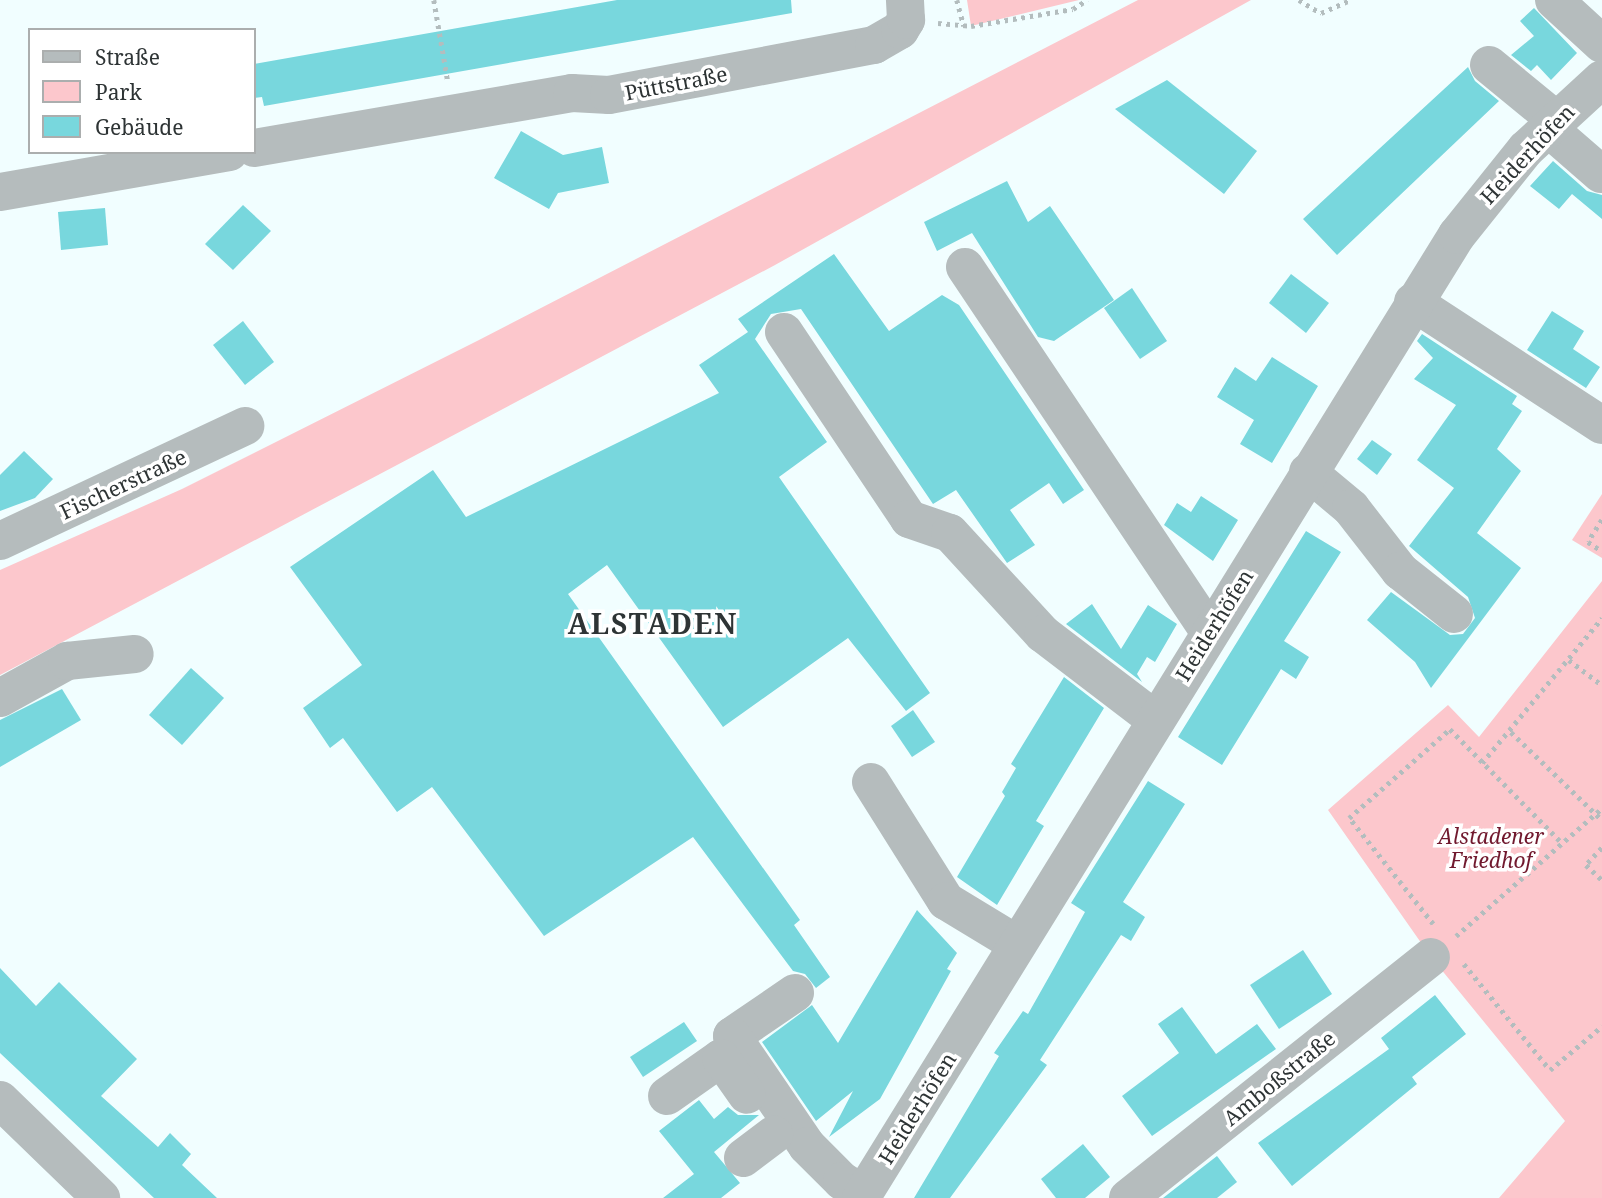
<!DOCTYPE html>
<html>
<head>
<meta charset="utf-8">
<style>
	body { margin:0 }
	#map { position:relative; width:1602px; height:1198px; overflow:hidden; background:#f1feff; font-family:"Noto Serif",serif }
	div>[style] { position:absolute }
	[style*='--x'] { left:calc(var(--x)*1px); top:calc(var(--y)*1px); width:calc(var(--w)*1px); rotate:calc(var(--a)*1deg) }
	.green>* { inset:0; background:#fcc7cc }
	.building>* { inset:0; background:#78d7dd }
	.path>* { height:4.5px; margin-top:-2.25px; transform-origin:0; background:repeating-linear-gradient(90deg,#b3bdbe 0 3.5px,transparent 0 8.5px) }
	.minor>* { height:38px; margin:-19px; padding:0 19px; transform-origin:19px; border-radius:19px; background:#b5bcbd }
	span { translate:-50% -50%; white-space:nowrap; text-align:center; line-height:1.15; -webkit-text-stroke:7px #fff; paint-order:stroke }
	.street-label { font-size:21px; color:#2e3435 }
	.park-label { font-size:21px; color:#71192e; font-style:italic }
	.district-label { font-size:28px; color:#2e3435; font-weight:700; letter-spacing:2px }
	.legend { position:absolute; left:28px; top:28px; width:228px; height:126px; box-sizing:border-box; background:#fff; border:2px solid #abaeae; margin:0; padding:9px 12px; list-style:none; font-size:21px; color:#2e3435 }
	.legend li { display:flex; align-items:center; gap:14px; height:35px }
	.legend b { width:35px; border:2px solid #abaeae }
</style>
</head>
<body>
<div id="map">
	<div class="green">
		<i style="clip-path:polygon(967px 0,1079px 0,971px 26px)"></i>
		<i style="clip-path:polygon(1138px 0,1251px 0,775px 265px,0 675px,0 570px,182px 489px,479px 340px)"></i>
		<i style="clip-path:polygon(1602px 494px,1602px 558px,1572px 540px)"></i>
		<i style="clip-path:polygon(1602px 581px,1602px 1198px,1499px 1198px,1565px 1121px,1431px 957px,1328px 810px,1448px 705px,1479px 737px)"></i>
	</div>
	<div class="building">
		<i style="clip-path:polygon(617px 0,791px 0,792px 13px,264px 106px,262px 97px,254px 98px,254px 64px)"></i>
		<i style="clip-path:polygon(1534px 8px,1577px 53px,1551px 80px,1537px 65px,1531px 71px,1511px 55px,1534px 36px,1520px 21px)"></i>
		<i style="clip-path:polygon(1468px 67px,1475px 81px,1499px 101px,1337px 255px,1303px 219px)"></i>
		<i style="clip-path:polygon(1167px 80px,1257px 151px,1224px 194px,1115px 109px)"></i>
		<i style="clip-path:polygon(521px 131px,563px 155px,602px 147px,609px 183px,558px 193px,549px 209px,494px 178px)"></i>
		<i style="clip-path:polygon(1553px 161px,1587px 191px,1602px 195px,1602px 219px,1572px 194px,1559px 209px,1530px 186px)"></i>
		<i style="clip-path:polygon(1007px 181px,1028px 222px,1050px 206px,1114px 300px,1054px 341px,1038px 337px,972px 233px,937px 251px,924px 222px)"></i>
		<i style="clip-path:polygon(243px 205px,271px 231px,233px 270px,205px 244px)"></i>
		<i style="clip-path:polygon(105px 208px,108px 245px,61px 250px,58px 212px)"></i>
		<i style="clip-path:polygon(834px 254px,889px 331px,942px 295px,959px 305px,1084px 490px,1063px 504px,1049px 483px,1010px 510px,1035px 545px,1007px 563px,956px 490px,933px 504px,801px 309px,771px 314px,755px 339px,827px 442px,779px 477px,930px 693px,906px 711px,848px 638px,723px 727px,607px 565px,568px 594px,800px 920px,794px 925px,830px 977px,816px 988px,805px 974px,793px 971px,693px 837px,544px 936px,432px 787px,397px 812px,343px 738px,330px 748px,303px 708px,362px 665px,290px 567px,433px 470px,466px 517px,719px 393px,699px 365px,748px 332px,738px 319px)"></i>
		<i style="clip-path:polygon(1291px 274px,1329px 303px,1306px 333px,1269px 303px)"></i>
		<i style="clip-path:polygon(1132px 288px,1167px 341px,1140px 359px,1104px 308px)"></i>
		<i style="clip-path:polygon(1552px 311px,1584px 331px,1573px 349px,1600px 367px,1586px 388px,1527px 350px)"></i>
		<i style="clip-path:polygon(243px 321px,274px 362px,245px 385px,213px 345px)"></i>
		<i style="clip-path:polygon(1422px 334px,1517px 396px,1512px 404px,1522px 411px,1497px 449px,1521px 471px,1477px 533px,1521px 568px,1431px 688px,1415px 662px,1367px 620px,1391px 592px,1450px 635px,1463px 634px,1475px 618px,1468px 597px,1409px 546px,1454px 488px,1417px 460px,1456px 405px,1414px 379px,1433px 358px,1417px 341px)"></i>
		<i style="clip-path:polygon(1272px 357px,1318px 386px,1272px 463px,1240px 444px,1254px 420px,1217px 397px,1235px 367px,1256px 381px)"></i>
		<i style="clip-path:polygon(1372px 440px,1392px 454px,1377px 475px,1357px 459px)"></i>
		<i style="clip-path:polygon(24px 451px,53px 479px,35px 498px,0 511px,0 475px)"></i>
		<i style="clip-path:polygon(1201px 496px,1238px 520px,1213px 561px,1164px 525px,1177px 503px,1191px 512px)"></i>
		<i style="clip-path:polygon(1306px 531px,1341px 552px,1284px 641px,1309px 657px,1296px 679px,1281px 669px,1222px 765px,1178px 737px)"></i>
		<i style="clip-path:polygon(1092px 604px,1121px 649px,1148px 605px,1177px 624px,1155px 662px,1147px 657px,1137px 674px,1142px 682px,1066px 624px)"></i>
		<i style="clip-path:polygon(191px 668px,224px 698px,182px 745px,149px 715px)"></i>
		<i style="clip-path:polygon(1064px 677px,1104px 708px,1036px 821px,1044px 826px,997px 905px,957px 877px,1005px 796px,1002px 792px,1016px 768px,1011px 764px)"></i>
		<i style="clip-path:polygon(62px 689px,81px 720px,0 767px,0 720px)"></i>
		<i style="clip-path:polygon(913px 710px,935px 742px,912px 757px,891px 726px)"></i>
		<i style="clip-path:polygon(1148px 781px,1185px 804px,1123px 902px,1145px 917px,1131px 941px,1121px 935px,1040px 1060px,1047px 1065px,950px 1198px,914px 1198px,999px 1056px,994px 1053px,1023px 1011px,1028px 1014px,1054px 968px,1085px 912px,1071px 903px)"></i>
		<i style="clip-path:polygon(917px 910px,957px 953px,947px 969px,951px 971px,880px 1099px,829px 1137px,853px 1091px,816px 1121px,762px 1042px,812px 1005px,838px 1043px)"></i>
		<i style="clip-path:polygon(1303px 950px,1332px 994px,1279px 1029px,1250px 985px)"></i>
		<i style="clip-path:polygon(0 968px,36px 1006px,59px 982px,137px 1059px,101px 1096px,158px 1147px,170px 1133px,191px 1154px,182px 1165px,217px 1198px,154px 1198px,0 1053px)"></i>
		<i style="clip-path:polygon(1435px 995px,1466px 1034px,1412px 1077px,1417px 1084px,1292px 1186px,1258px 1143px,1389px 1049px,1381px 1038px)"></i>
		<i style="clip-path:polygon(1182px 1007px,1216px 1054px,1257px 1024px,1276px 1049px,1152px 1136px,1122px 1096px,1179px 1053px,1158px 1024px)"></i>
		<i style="clip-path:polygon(684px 1022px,697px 1041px,643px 1077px,630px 1057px)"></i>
		<i style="clip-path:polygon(699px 1100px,714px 1119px,728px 1107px,738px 1115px,759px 1115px,714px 1152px,740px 1183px,721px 1198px,663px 1198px,694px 1174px,659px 1131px)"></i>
		<i style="clip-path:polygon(1083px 1144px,1110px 1177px,1085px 1198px,1056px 1198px,1041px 1179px)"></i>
		<i style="clip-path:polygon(1217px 1156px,1237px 1182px,1217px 1198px,1163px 1198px)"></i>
	</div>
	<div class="path">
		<i style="--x:434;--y:0;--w:83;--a:80.3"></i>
		<i style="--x:957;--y:0;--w:27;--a:75"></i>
		<i style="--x:1299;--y:0;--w:26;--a:31"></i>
		<i style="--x:1321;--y:13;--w:32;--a:-24"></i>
		<i style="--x:938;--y:23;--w:33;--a:5"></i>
		<i style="--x:971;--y:26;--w:103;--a:-9.5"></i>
		<i style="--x:1073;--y:9;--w:17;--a:-33"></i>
		<i style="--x:1602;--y:520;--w:26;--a:122"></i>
		<i style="--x:1588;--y:542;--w:17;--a:33"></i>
		<i style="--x:1569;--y:660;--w:41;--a:37.1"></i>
		<i style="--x:1511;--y:732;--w:127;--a:44"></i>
		<i style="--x:1482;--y:763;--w:188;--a:-50.4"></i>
		<i style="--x:1602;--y:848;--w:23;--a:133"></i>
		<i style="--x:1586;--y:865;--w:22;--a:43"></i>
		<i style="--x:1433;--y:924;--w:135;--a:-128.4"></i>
		<i style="--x:1349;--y:818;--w:135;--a:-41.4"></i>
		<i style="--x:1450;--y:729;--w:160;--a:45.5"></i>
		<i style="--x:1456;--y:936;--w:194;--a:-41.2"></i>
		<i style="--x:1464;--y:964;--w:136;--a:50.9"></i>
		<i style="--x:1550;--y:1070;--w:68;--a:-40.2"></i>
	</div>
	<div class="minor">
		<i style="--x:1554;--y:0;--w:65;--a:42.5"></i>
		<i style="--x:1489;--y:65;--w:87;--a:39.4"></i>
		<i style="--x:1548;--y:128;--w:70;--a:41"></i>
		<i style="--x:254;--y:148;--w:323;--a:-9.8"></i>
		<i style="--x:572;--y:93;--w:37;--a:3"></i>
		<i style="--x:609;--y:95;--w:270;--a:-10.7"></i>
		<i style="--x:874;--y:45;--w:30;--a:-30"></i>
		<i style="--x:900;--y:30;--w:12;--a:-59"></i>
		<i style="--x:906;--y:20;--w:20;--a:-93"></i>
		<i style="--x:0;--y:192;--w:233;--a:-9.9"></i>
		<i style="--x:965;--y:267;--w:439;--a:56.2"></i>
		<i style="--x:1413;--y:302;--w:225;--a:33.1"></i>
		<i style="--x:784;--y:332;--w:225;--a:56.2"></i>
		<i style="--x:909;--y:519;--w:43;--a:18.9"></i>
		<i style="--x:950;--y:533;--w:137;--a:47.4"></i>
		<i style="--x:1043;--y:634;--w:142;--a:37.3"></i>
		<i style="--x:1308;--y:472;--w:56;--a:39.9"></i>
		<i style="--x:1351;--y:508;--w:80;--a:52.1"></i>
		<i style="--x:1400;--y:571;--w:69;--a:38.5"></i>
		<i style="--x:0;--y:541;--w:271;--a:-25.1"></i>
		<i style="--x:0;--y:698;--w:77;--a:-28.9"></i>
		<i style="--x:67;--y:661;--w:68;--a:-5.9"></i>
		<i style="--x:871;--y:782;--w:141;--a:57.8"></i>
		<i style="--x:946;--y:901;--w:83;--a:31.2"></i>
		<i style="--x:795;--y:993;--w:76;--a:145.7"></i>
		<i style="--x:732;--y:1036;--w:133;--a:55.7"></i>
		<i style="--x:807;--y:1146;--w:49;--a:45"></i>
		<i style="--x:842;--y:1181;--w:24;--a:30"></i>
		<i style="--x:667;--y:1096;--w:66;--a:-35.1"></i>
		<i style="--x:721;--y:1058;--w:45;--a:54.9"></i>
		<i style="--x:0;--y:1100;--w:141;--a:44.1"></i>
		<i style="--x:743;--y:1158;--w:39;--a:-37"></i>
		<i style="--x:861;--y:1198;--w:1133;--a:-58.25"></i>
		<i style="--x:1457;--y:235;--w:110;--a:-51.3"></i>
		<i style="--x:1526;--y:149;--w:103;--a:-42.6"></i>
		<i style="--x:1128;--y:1198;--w:387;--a:-38.5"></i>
	</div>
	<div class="street-label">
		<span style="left:676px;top:83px;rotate:-11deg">Püttstraße</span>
		<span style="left:1527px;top:154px;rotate:-47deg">Heiderhöfen</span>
		<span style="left:123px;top:484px;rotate:-25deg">Fischerstraße</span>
		<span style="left:1214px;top:625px;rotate:-58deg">Heiderhöfen</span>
		<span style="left:1279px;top:1078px;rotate:-39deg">Amboßstraße</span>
		<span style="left:917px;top:1108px;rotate:-58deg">Heiderhöfen</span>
	</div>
	<div class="park-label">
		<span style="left:1491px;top:848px">Alstadener<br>Friedhof</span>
	</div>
	<div class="district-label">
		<span style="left:653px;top:623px">ALSTADEN</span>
	</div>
	<ul class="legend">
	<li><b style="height:9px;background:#b5bcbd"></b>Straße</li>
	<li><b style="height:19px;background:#fcc7cc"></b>Park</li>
	<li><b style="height:19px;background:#78d7dd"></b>Gebäude</li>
	</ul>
</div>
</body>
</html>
